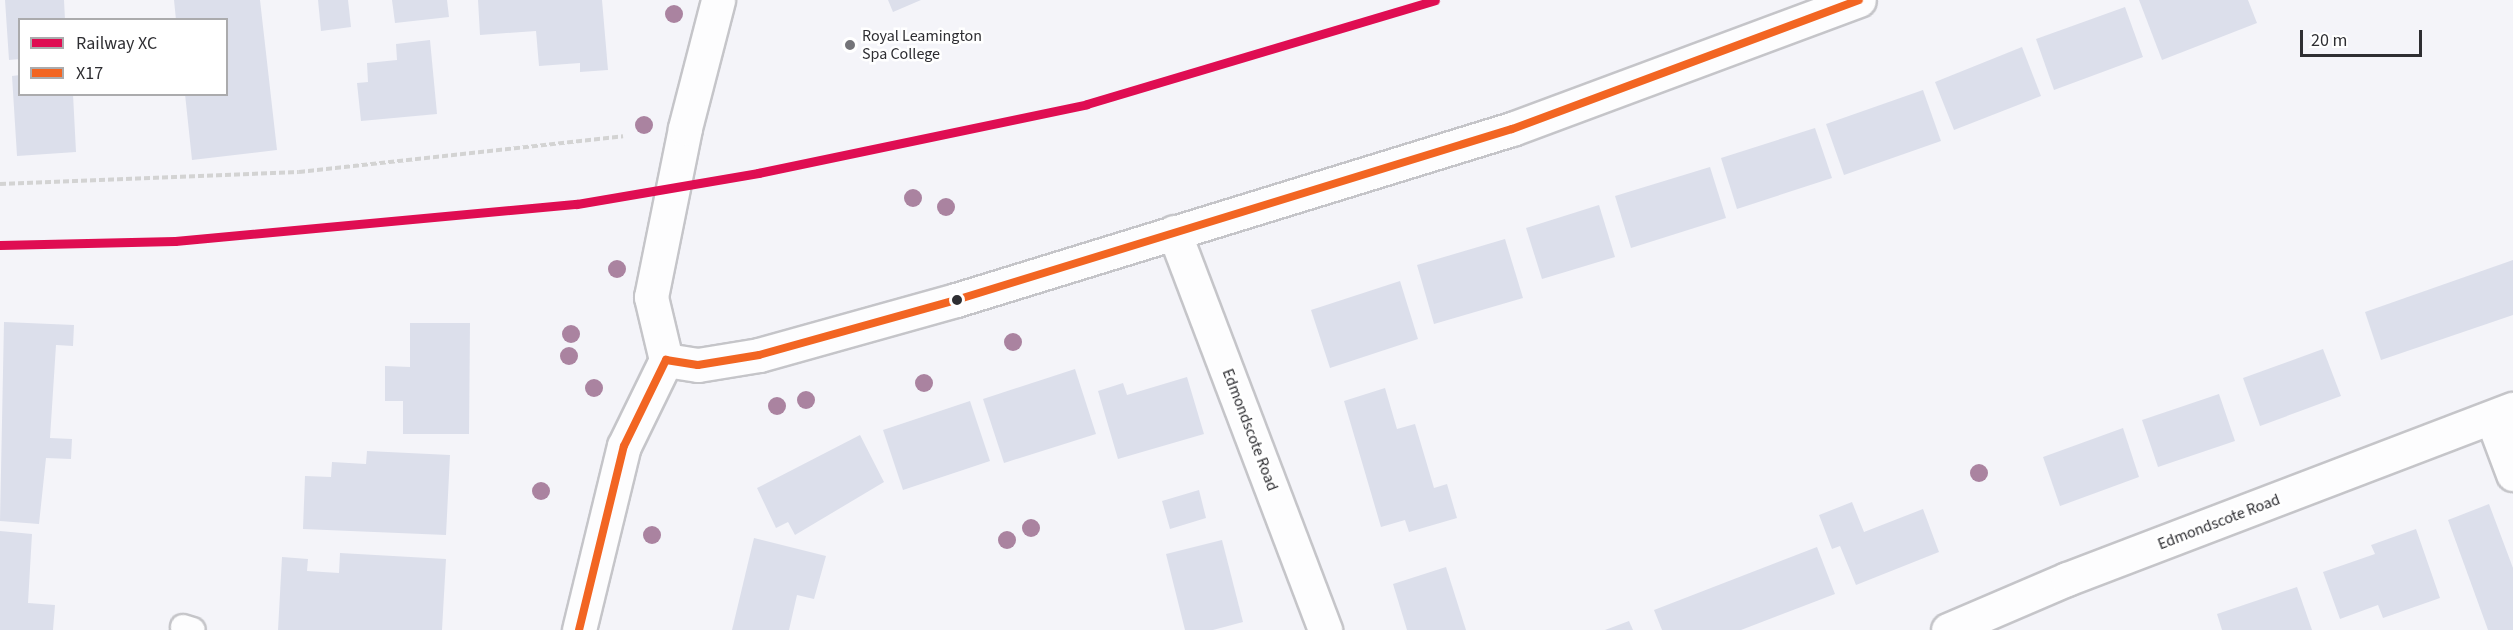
<!DOCTYPE html>
<html>
<head>
<meta charset="utf-8">
<style>
	body { margin:0 }
	#map { position:relative; width:2513px; height:630px; overflow:hidden; background:#f4f4f9; font-family:"Source Sans 3",sans-serif }
	div>[style] { position:absolute }
	[style*='--x'] { left:calc(var(--x)*1px); top:calc(var(--y)*1px); width:calc(var(--w)*1px); rotate:calc(var(--a)*1deg) }
	.building>* { inset:0; background:#dcdfeb }
	.path>* { height:4px; margin-top:-2px; transform-origin:0; background:repeating-linear-gradient(90deg,#d3d3d3 0 6px,transparent 0 9px) }
	.roads { filter:drop-shadow(2px 0 #c5c5c9) drop-shadow(-2px 0 #c5c5c9) drop-shadow(0 2px #c5c5c9) drop-shadow(0 -2px #c5c5c9) }
	.lane>* { height:24px; margin:-12px; padding:0 12px; transform-origin:12px; border-radius:12px; background:#fdfdfe }
	.street>* { height:33px; margin:-16.5px; padding:0 16.5px; transform-origin:16.5px; border-radius:16.5px; background:#fdfdfe }
	.secondary>* { height:33px; margin:-16.5px; padding:0 16.5px; transform-origin:16.5px; border-radius:16.5px; background:#fdfdfe }
	.bus-1>* { height:8px; margin:-4px; padding:0 4px; transform-origin:4px; border-radius:4px; background:#f26522 }
	.rail-1>* { height:9px; margin:-4.5px; padding:0 4.5px; transform-origin:4.5px; border-radius:4.5px; background:#df0d52 }
	.trees>* { width:18px; height:18px; margin:-9px; border-radius:50%; background:#aa83a0 }
	.dots>* { width:16px; height:16px; translate:-50% -50%; box-sizing:border-box; border:3px solid #fff; border-radius:50% }
	span { translate:-50% -50%; white-space:nowrap; text-align:center; line-height:1.15; -webkit-text-stroke:5px #fff; paint-order:stroke }
	.poi-label { font-size:16px; color:#2e2e32 }
	.left { translate:0 -50%; text-align:left }
	.street-label { font-size:16px; color:#2e2e32 }
	.legend { position:absolute; left:18px; top:18px; width:210px; height:78px; box-sizing:border-box; background:#fff; border:2px solid #ababad; margin:0; padding:8px 10px; list-style:none; font-size:18px; color:#2e2e32 }
	.legend li { display:flex; align-items:center; gap:12px; height:30px }
	.legend b { width:30px; border:2px solid #ababad }
	.scale { position:absolute; left:2300px; top:30px; width:122px; height:27px; box-sizing:border-box; border:3px solid #2e2e32; border-top:0; padding-left:8px; font-size:18px; line-height:21px; white-space:nowrap; color:#2e2e32; -webkit-text-stroke:4px #fff; paint-order:stroke }
</style>
</head>
<body>
<div id="map">
	<div class="building">
		<i style="clip-path:polygon(5px 0,64px 0,65px 20px,20px 20px,20px 59px,9px 60px)"></i>
		<i style="clip-path:polygon(174px 0,260px 0,277px 150px,192px 160px,185px 94px,226px 94px,226px 20px,176px 20px)"></i>
		<i style="clip-path:polygon(318px 0,348px 0,351px 27px,321px 31px)"></i>
		<i style="clip-path:polygon(392px 0,447px 0,449px 17px,395px 23px)"></i>
		<i style="clip-path:polygon(478px 0,602px 0,608px 70px,580px 72px,580px 63px,539px 66px,536px 31px,480px 35px)"></i>
		<i style="clip-path:polygon(888px 0,921px 0,893px 12px)"></i>
		<i style="clip-path:polygon(2139px 0,2248px 0,2257px 23px,2162px 60px)"></i>
		<i style="clip-path:polygon(2125px 7px,2143px 57px,2054px 90px,2036px 39px)"></i>
		<i style="clip-path:polygon(430px 40px,437px 114px,361px 121px,357px 83px,368px 82px,367px 63px,397px 60px,396px 44px)"></i>
		<i style="clip-path:polygon(2022px 47px,2041px 96px,1954px 130px,1935px 82px)"></i>
		<i style="clip-path:polygon(20px 75px,20px 94px,73px 94px,76px 152px,17px 156px,12px 76px)"></i>
		<i style="clip-path:polygon(1923px 90px,1941px 141px,1844px 175px,1826px 124px)"></i>
		<i style="clip-path:polygon(1815px 128px,1832px 178px,1737px 209px,1721px 158px)"></i>
		<i style="clip-path:polygon(1710px 167px,1726px 218px,1631px 248px,1615px 196px)"></i>
		<i style="clip-path:polygon(1599px 205px,1615px 257px,1542px 279px,1526px 228px)"></i>
		<i style="clip-path:polygon(1505px 239px,1523px 298px,1434px 324px,1417px 265px)"></i>
		<i style="clip-path:polygon(2513px 260px,2513px 315px,2381px 360px,2365px 312px)"></i>
		<i style="clip-path:polygon(1400px 281px,1418px 339px,1330px 368px,1311px 310px)"></i>
		<i style="clip-path:polygon(4px 322px,74px 325px,73px 346px,56px 345px,50px 438px,72px 439px,71px 459px,46px 458px,39px 524px,0 521px)"></i>
		<i style="clip-path:polygon(410px 323px,470px 323px,469px 434px,403px 434px,403px 401px,385px 401px,385px 366px,410px 367px)"></i>
		<i style="clip-path:polygon(2323px 349px,2341px 396px,2260px 426px,2243px 378px)"></i>
		<i style="clip-path:polygon(1075px 369px,1096px 434px,1004px 463px,983px 399px)"></i>
		<i style="clip-path:polygon(1187px 377px,1204px 434px,1118px 459px,1098px 391px,1123px 383px,1127px 395px)"></i>
		<i style="clip-path:polygon(1385px 388px,1397px 429px,1415px 424px,1434px 488px,1447px 484px,1457px 518px,1409px 532px,1405px 520px,1381px 527px,1344px 401px)"></i>
		<i style="clip-path:polygon(2219px 394px,2235px 441px,2158px 467px,2142px 420px)"></i>
		<i style="clip-path:polygon(970px 401px,990px 461px,903px 490px,883px 430px)"></i>
		<i style="clip-path:polygon(2123px 428px,2139px 477px,2060px 506px,2043px 457px)"></i>
		<i style="clip-path:polygon(860px 435px,884px 482px,795px 535px,788px 522px,776px 528px,757px 488px)"></i>
		<i style="clip-path:polygon(367px 451px,450px 455px,446px 535px,303px 529px,305px 476px,331px 477px,332px 462px,366px 464px)"></i>
		<i style="clip-path:polygon(1199px 490px,1206px 518px,1170px 529px,1162px 501px)"></i>
		<i style="clip-path:polygon(1852px 502px,1864px 532px,1923px 509px,1939px 552px,1856px 585px,1840px 546px,1832px 549px,1819px 515px)"></i>
		<i style="clip-path:polygon(2489px 504px,2513px 568px,2513px 630px,2488px 630px,2448px 520px)"></i>
		<i style="clip-path:polygon(2416px 529px,2440px 598px,2383px 618px,2378px 605px,2340px 619px,2323px 572px,2375px 554px,2371px 545px)"></i>
		<i style="clip-path:polygon(0 531px,32px 534px,28px 603px,55px 605px,53px 630px,0 630px)"></i>
		<i style="clip-path:polygon(754px 538px,826px 556px,814px 599px,797px 595px,789px 630px,732px 630px)"></i>
		<i style="clip-path:polygon(1222px 540px,1243px 622px,1213px 630px,1185px 630px,1166px 554px)"></i>
		<i style="clip-path:polygon(1817px 547px,1835px 594px,1741px 630px,1662px 630px,1654px 610px)"></i>
		<i style="clip-path:polygon(340px 553px,446px 559px,442px 630px,278px 630px,282px 557px,308px 559px,307px 571px,339px 573px)"></i>
		<i style="clip-path:polygon(1446px 567px,1466px 630px,1407px 630px,1393px 584px)"></i>
		<i style="clip-path:polygon(2297px 587px,2312px 630px,2222px 630px,2217px 614px)"></i>
		<i style="clip-path:polygon(1629px 621px,1633px 630px,1605px 630px)"></i>
	</div>
	<div class="path">
		<i style="--x:0;--y:184;--w:299;--a:-2.3"></i>
		<i style="--x:299;--y:172;--w:326;--a:-6.3"></i>
	</div>
	<div class="roads">
		<div class="lane">
			<i style="--x:183;--y:627;--w:10;--a:17"></i>
		</div>
		<div class="street">
			<i style="--x:1174;--y:232;--w:426;--a:69.2"></i>
			<i style="--x:2492;--y:418;--w:60;--a:69.4"></i>
			<i style="--x:1948;--y:630;--w:129;--a:-23.2"></i>
			<i style="--x:2067;--y:579;--w:477;--a:-20.9"></i>
		</div>
		<div class="secondary">
			<i style="--x:666;--y:360;--w:32;--a:9"></i>
			<i style="--x:698;--y:365;--w:62;--a:-9.3"></i>
			<i style="--x:759;--y:355;--w:205;--a:-15.6"></i>
			<i style="--x:956;--y:300;--w:582;--a:-17.1"></i>
			<i style="--x:1512;--y:129;--w:370;--a:-20.4"></i>
			<i style="--x:579;--y:630;--w:189;--a:-76.3"></i>
			<i style="--x:624;--y:446;--w:96;--a:-64"></i>
			<i style="--x:666;--y:360;--w:65;--a:-103.4"></i>
			<i style="--x:651;--y:297;--w:172;--a:-78.6"></i>
			<i style="--x:685;--y:128;--w:132;--a:-75.5"></i>
		</div>
	</div>
	<div class="bus-1">
		<i style="--x:579;--y:630;--w:189;--a:-76.3"></i>
		<i style="--x:624;--y:446;--w:96;--a:-64"></i>
		<i style="--x:666;--y:360;--w:32;--a:9"></i>
		<i style="--x:698;--y:365;--w:62;--a:-9.3"></i>
		<i style="--x:759;--y:355;--w:205;--a:-15.6"></i>
		<i style="--x:956;--y:300;--w:582;--a:-17.1"></i>
		<i style="--x:1512;--y:129;--w:370;--a:-20.4"></i>
	</div>
	<div class="rail-1">
		<i style="--x:0;--y:245;--w:175;--a:-1.3"></i>
		<i style="--x:175;--y:241;--w:404;--a:-5.3"></i>
		<i style="--x:577;--y:204;--w:184;--a:-9.7"></i>
		<i style="--x:758;--y:173;--w:336;--a:-11.8"></i>
		<i style="--x:1087;--y:104;--w:363;--a:-16.6"></i>
	</div>
	<div class="trees">
		<i style="left:674px;top:14px"></i>
		<i style="left:644px;top:125px"></i>
		<i style="left:913px;top:198px"></i>
		<i style="left:946px;top:207px"></i>
		<i style="left:617px;top:269px"></i>
		<i style="left:571px;top:334px"></i>
		<i style="left:1013px;top:342px"></i>
		<i style="left:569px;top:356px"></i>
		<i style="left:924px;top:383px"></i>
		<i style="left:594px;top:388px"></i>
		<i style="left:806px;top:400px"></i>
		<i style="left:777px;top:406px"></i>
		<i style="left:1979px;top:473px"></i>
		<i style="left:541px;top:491px"></i>
		<i style="left:1031px;top:528px"></i>
		<i style="left:652px;top:535px"></i>
		<i style="left:1007px;top:540px"></i>
	</div>
	<div class="dots">
		<i style="left:850px;top:45px;background:#737378"></i>
		<i style="left:957px;top:300px;background:#2e2e32"></i>
	</div>
	<div class="poi-label">
		<span class="left" style="left:862px;top:45px">Royal Leamington<br>Spa College</span>
	</div>
	<div class="street-label">
		<span style="left:1250px;top:430px;rotate:69deg">Edmondscote Road</span>
		<span style="left:2219px;top:522px;rotate:-21deg">Edmondscote Road</span>
	</div>
	<ul class="legend">
	<li><b style="height:8px;background:#df0d52"></b>Railway XC</li>
	<li><b style="height:8px;background:#f26522"></b>X17</li>
	</ul>
	<div class="scale">20 m</div>
</div>
</body>
</html>
